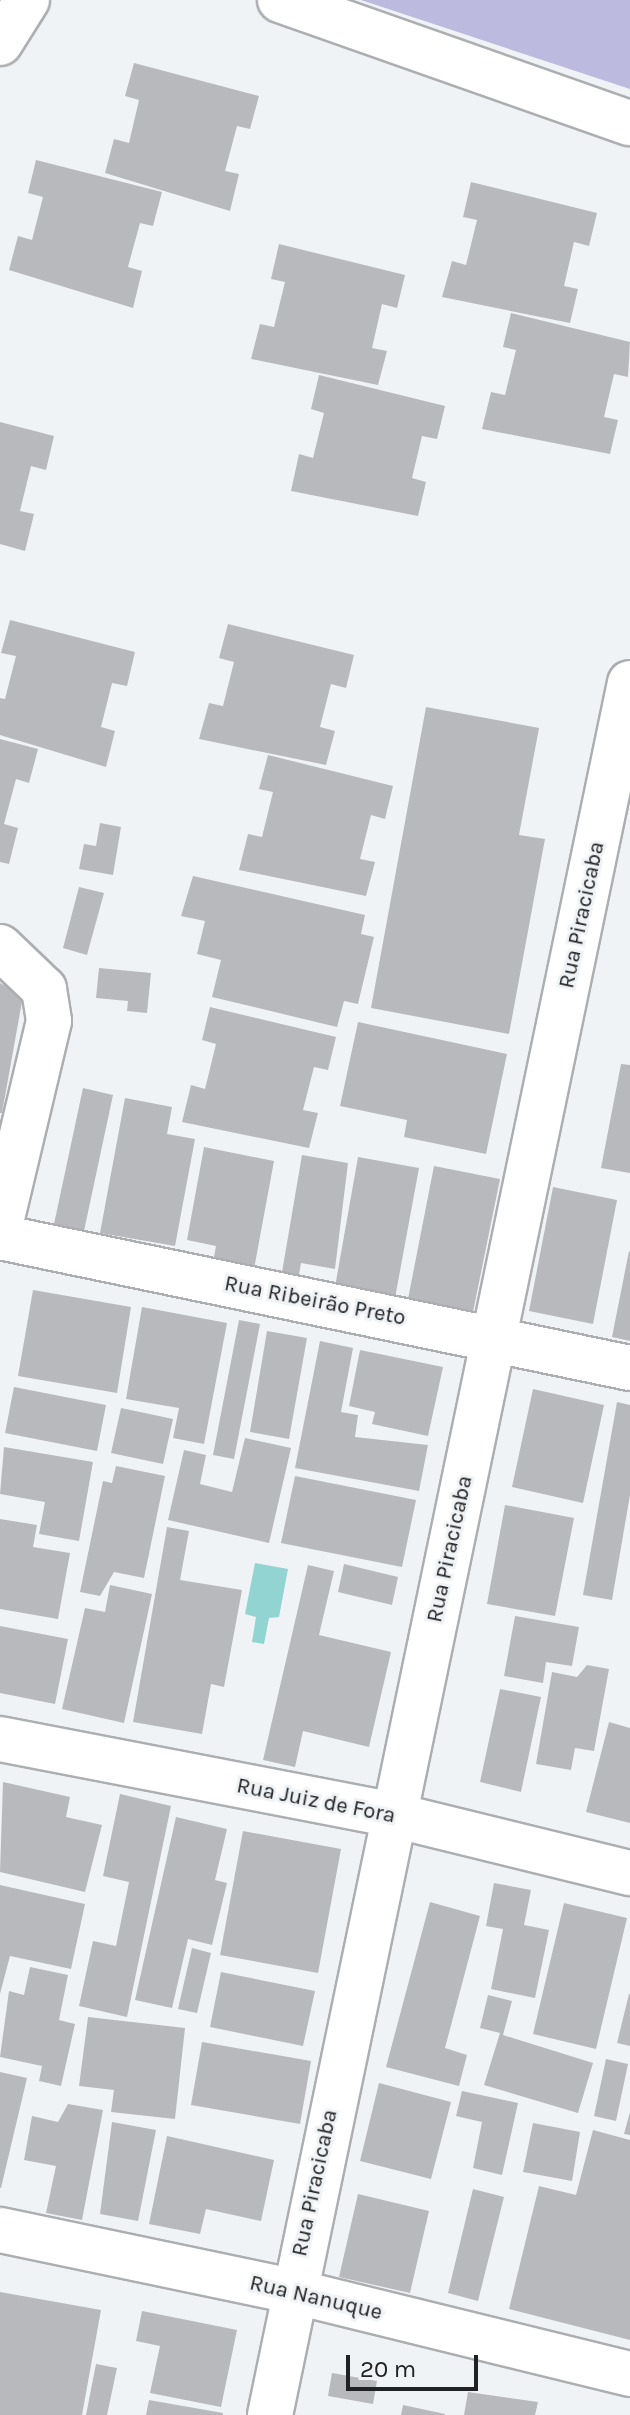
<!DOCTYPE html>
<html>
<head>
<meta charset="utf-8">
<style>
	body { margin:0 }
	#map { position:relative; width:630px; height:2415px; overflow:hidden; background:#f0f3f5; font-family:Karla,sans-serif }
	div>[style] { position:absolute }
	[style*='--x'] { left:calc(var(--x)*1px); top:calc(var(--y)*1px); width:calc(var(--w)*1px); rotate:calc(var(--a)*1deg) }
	.green>* { inset:0; background:#bcbade }
	.water>* { inset:0; background:#91d4d2 }
	.building>* { inset:0; background:#b8b9bc }
	.roads { filter:drop-shadow(2px 0 #acaeb1) drop-shadow(-2px 0 #acaeb1) drop-shadow(0 2px #acaeb1) drop-shadow(0 -2px #acaeb1) }
	.minor>* { height:44px; margin:-22px; padding:0 22px; transform-origin:22px; border-radius:22px; background:#fff }
	span { translate:-50% -50%; white-space:nowrap; text-align:center; line-height:1.15; -webkit-text-stroke:6px #f0f3f5; paint-order:stroke }
	.street-label { font-size:22px; color:#202122 }
	.scale { position:absolute; left:346px; top:2355px; width:132px; height:36px; box-sizing:border-box; border:4px solid #202122; border-top:0; padding-left:10px; font-size:24px; line-height:28px; white-space:nowrap; color:#202122; -webkit-text-stroke:6px #f0f3f5; paint-order:stroke }
</style>
</head>
<body>
<div id="map">
	<div class="green">
		<i style="clip-path:polygon(361px 0,630px 0,630px 89px)"></i>
	</div>
	<div class="water">
		<i style="clip-path:polygon(255px 1563px,288px 1569px,279px 1617px,269px 1618px,264px 1644px,252px 1642px,256px 1617px,245px 1614px)"></i>
	</div>
	<div class="building">
		<i style="clip-path:polygon(134px 63px,259px 96px,250px 129px,237px 126px,225px 171px,239px 174px,230px 211px,105px 173px,114px 139px,129px 143px,139px 100px,125px 96px)"></i>
		<i style="clip-path:polygon(36px 160px,162px 192px,153px 226px,140px 223px,128px 267px,142px 271px,133px 308px,9px 270px,18px 236px,32px 240px,43px 197px,28px 193px)"></i>
		<i style="clip-path:polygon(471px 182px,597px 213px,589px 246px,574px 242px,564px 286px,578px 289px,570px 323px,442px 297px,452px 261px,466px 265px,477px 220px,463px 217px)"></i>
		<i style="clip-path:polygon(279px 244px,405px 275px,397px 308px,382px 304px,372px 348px,387px 351px,378px 385px,251px 359px,260px 324px,274px 327px,285px 282px,271px 279px)"></i>
		<i style="clip-path:polygon(511px 313px,630px 342px,628px 377px,614px 374px,604px 417px,618px 420px,610px 454px,482px 429px,491px 392px,505px 395px,516px 350px,503px 347px)"></i>
		<i style="clip-path:polygon(319px 375px,445px 406px,437px 439px,422px 436px,412px 478px,426px 482px,418px 516px,291px 491px,299px 454px,313px 458px,324px 413px,311px 409px)"></i>
		<i style="clip-path:polygon(0 422px,54px 436px,46px 470px,31px 466px,20px 511px,34px 514px,25px 551px,0 544px)"></i>
		<i style="clip-path:polygon(10px 620px,135px 652px,127px 686px,112px 683px,101px 727px,115px 731px,106px 767px,0 735px,0 698px,5px 699px,16px 656px,1px 653px)"></i>
		<i style="clip-path:polygon(228px 624px,354px 655px,346px 688px,331px 684px,320px 727px,335px 731px,326px 765px,199px 739px,209px 703px,223px 706px,234px 662px,219px 658px)"></i>
		<i style="clip-path:polygon(426px 707px,539px 728px,519px 835px,545px 839px,509px 1034px,371px 1008px)"></i>
		<i style="clip-path:polygon(0 739px,38px 749px,29px 783px,16px 779px,4px 824px,18px 828px,9px 864px,0 862px)"></i>
		<i style="clip-path:polygon(268px 755px,393px 786px,385px 819px,371px 815px,360px 859px,375px 862px,366px 896px,239px 870px,248px 834px,262px 837px,273px 792px,259px 789px)"></i>
		<i style="clip-path:polygon(100px 823px,121px 827px,113px 875px,79px 869px,84px 844px,96px 846px)"></i>
		<i style="clip-path:polygon(193px 876px,365px 915px,361px 934px,374px 937px,358px 1004px,344px 1001px,337px 1027px,212px 997px,221px 960px,197px 954px,205px 921px,181px 916px)"></i>
		<i style="clip-path:polygon(79px 887px,104px 893px,87px 955px,63px 948px)"></i>
		<i style="clip-path:polygon(99px 968px,151px 973px,147px 1013px,127px 1011px,128px 1001px,96px 998px)"></i>
		<i style="clip-path:polygon(0 983px,23px 996px,2px 1113px,0 1113px)"></i>
		<i style="clip-path:polygon(210px 1007px,336px 1037px,328px 1070px,314px 1067px,303px 1110px,318px 1113px,309px 1148px,182px 1122px,191px 1085px,205px 1089px,216px 1044px,202px 1040px)"></i>
		<i style="clip-path:polygon(358px 1022px,507px 1054px,486px 1154px,404px 1137px,407px 1120px,340px 1106px)"></i>
		<i style="clip-path:polygon(621px 1064px,630px 1065px,630px 1173px,601px 1168px)"></i>
		<i style="clip-path:polygon(83px 1088px,113px 1095px,84px 1231px,54px 1224px)"></i>
		<i style="clip-path:polygon(125px 1098px,172px 1107px,167px 1134px,195px 1139px,175px 1246px,100px 1233px)"></i>
		<i style="clip-path:polygon(204px 1147px,274px 1161px,254px 1269px,213px 1262px,216px 1246px,187px 1240px)"></i>
		<i style="clip-path:polygon(302px 1155px,348px 1163px,335px 1269px,301px 1263px,299px 1275px,282px 1272px)"></i>
		<i style="clip-path:polygon(358px 1157px,419px 1168px,395px 1298px,335px 1287px)"></i>
		<i style="clip-path:polygon(434px 1166px,500px 1179px,473px 1312px,408px 1299px)"></i>
		<i style="clip-path:polygon(553px 1187px,617px 1200px,593px 1324px,529px 1311px)"></i>
		<i style="clip-path:polygon(629px 1251px,630px 1252px,630px 1341px,612px 1337px)"></i>
		<i style="clip-path:polygon(33px 1290px,131px 1307px,117px 1393px,18px 1376px)"></i>
		<i style="clip-path:polygon(142px 1307px,227px 1323px,204px 1444px,173px 1438px,179px 1408px,126px 1399px)"></i>
		<i style="clip-path:polygon(239px 1320px,260px 1324px,234px 1459px,213px 1455px)"></i>
		<i style="clip-path:polygon(267px 1331px,307px 1338px,289px 1439px,250px 1432px)"></i>
		<i style="clip-path:polygon(320px 1341px,353px 1348px,341px 1412px,358px 1415px,355px 1437px,428px 1445px,419px 1491px,295px 1468px)"></i>
		<i style="clip-path:polygon(360px 1350px,443px 1367px,428px 1436px,372px 1424px,375px 1412px,349px 1406px)"></i>
		<i style="clip-path:polygon(14px 1387px,106px 1405px,97px 1451px,5px 1433px)"></i>
		<i style="clip-path:polygon(533px 1389px,604px 1405px,583px 1503px,512px 1487px)"></i>
		<i style="clip-path:polygon(617px 1402px,630px 1405px,630px 1495px,612px 1600px,583px 1595px)"></i>
		<i style="clip-path:polygon(121px 1408px,173px 1419px,163px 1464px,111px 1453px)"></i>
		<i style="clip-path:polygon(245px 1438px,291px 1448px,269px 1543px,168px 1520px,184px 1450px,206px 1455px,200px 1484px,232px 1492px)"></i>
		<i style="clip-path:polygon(4px 1447px,93px 1462px,79px 1541px,39px 1534px,45px 1502px,0 1494px)"></i>
		<i style="clip-path:polygon(116px 1466px,165px 1476px,144px 1578px,114px 1572px,100px 1596px,80px 1592px,103px 1481px,112px 1483px)"></i>
		<i style="clip-path:polygon(295px 1476px,416px 1500px,402px 1567px,281px 1543px)"></i>
		<i style="clip-path:polygon(505px 1505px,574px 1518px,555px 1616px,487px 1604px)"></i>
		<i style="clip-path:polygon(0 1519px,37px 1525px,33px 1547px,70px 1553px,58px 1619px,0 1609px)"></i>
		<i style="clip-path:polygon(167px 1527px,189px 1531px,180px 1580px,242px 1590px,224px 1687px,211px 1684px,202px 1734px,133px 1722px)"></i>
		<i style="clip-path:polygon(344px 1564px,398px 1577px,392px 1605px,338px 1592px)"></i>
		<i style="clip-path:polygon(308px 1565px,334px 1571px,319px 1635px,391px 1652px,369px 1747px,303px 1731px,295px 1767px,263px 1760px)"></i>
		<i style="clip-path:polygon(110px 1585px,152px 1594px,124px 1723px,62px 1709px,85px 1608px,105px 1612px)"></i>
		<i style="clip-path:polygon(515px 1616px,579px 1627px,572px 1666px,546px 1662px,543px 1683px,504px 1676px)"></i>
		<i style="clip-path:polygon(0 1626px,68px 1639px,55px 1704px,0 1693px)"></i>
		<i style="clip-path:polygon(587px 1665px,609px 1669px,594px 1751px,575px 1748px,571px 1770px,536px 1764px,552px 1672px,577px 1677px)"></i>
		<i style="clip-path:polygon(500px 1689px,541px 1697px,521px 1792px,480px 1782px)"></i>
		<i style="clip-path:polygon(609px 1722px,630px 1728px,630px 1823px,586px 1812px)"></i>
		<i style="clip-path:polygon(3px 1782px,70px 1797px,66px 1817px,102px 1825px,85px 1892px,0 1872px)"></i>
		<i style="clip-path:polygon(120px 1794px,171px 1806px,127px 2017px,79px 2006px,93px 1941px,116px 1946px,129px 1882px,103px 1876px)"></i>
		<i style="clip-path:polygon(176px 1817px,227px 1829px,215px 1880px,227px 1883px,212px 1945px,188px 1939px,172px 2008px,135px 2000px)"></i>
		<i style="clip-path:polygon(243px 1831px,341px 1849px,318px 1973px,220px 1955px)"></i>
		<i style="clip-path:polygon(494px 1883px,531px 1890px,524px 1925px,549px 1930px,535px 1998px,491px 1989px,503px 1929px,486px 1926px)"></i>
		<i style="clip-path:polygon(0 1885px,85px 1904px,71px 1969px,10px 1956px,0 1994px)"></i>
		<i style="clip-path:polygon(430px 1902px,480px 1916px,445px 2048px,467px 2055px,459px 2086px,386px 2067px)"></i>
		<i style="clip-path:polygon(564px 1903px,627px 1918px,596px 2049px,533px 2034px)"></i>
		<i style="clip-path:polygon(192px 1948px,211px 1953px,197px 2013px,178px 2009px)"></i>
		<i style="clip-path:polygon(30px 1967px,68px 1975px,59px 2020px,75px 2024px,61px 2086px,39px 2081px,42px 2066px,0 2057px,9px 1991px,24px 1995px)"></i>
		<i style="clip-path:polygon(221px 1972px,315px 1991px,303px 2046px,210px 2027px)"></i>
		<i style="clip-path:polygon(629px 1994px,630px 1994px,630px 2046px,617px 2043px)"></i>
		<i style="clip-path:polygon(488px 1995px,512px 2001px,503px 2035px,593px 2063px,578px 2113px,484px 2085px,500px 2033px,480px 2028px)"></i>
		<i style="clip-path:polygon(88px 2017px,185px 2028px,175px 2119px,111px 2112px,114px 2090px,79px 2086px)"></i>
		<i style="clip-path:polygon(202px 2042px,311px 2061px,300px 2124px,191px 2105px)"></i>
		<i style="clip-path:polygon(606px 2059px,628px 2064px,616px 2121px,594px 2116px)"></i>
		<i style="clip-path:polygon(0 2072px,27px 2078px,1px 2188px,0 2188px)"></i>
		<i style="clip-path:polygon(379px 2083px,451px 2102px,431px 2179px,360px 2161px)"></i>
		<i style="clip-path:polygon(462px 2091px,518px 2103px,502px 2175px,473px 2168px,482px 2122px,456px 2116px)"></i>
		<i style="clip-path:polygon(68px 2104px,103px 2110px,82px 2220px,46px 2213px,56px 2166px,24px 2160px,32px 2116px,58px 2122px)"></i>
		<i style="clip-path:polygon(630px 2112px,630px 2135px,624px 2134px)"></i>
		<i style="clip-path:polygon(112px 2122px,156px 2130px,138px 2221px,100px 2214px)"></i>
		<i style="clip-path:polygon(533px 2123px,580px 2132px,572px 2181px,523px 2172px)"></i>
		<i style="clip-path:polygon(593px 2130px,630px 2140px,630px 2340px,509px 2309px,539px 2186px,576px 2195px)"></i>
		<i style="clip-path:polygon(167px 2136px,274px 2160px,261px 2221px,206px 2209px,200px 2234px,149px 2224px)"></i>
		<i style="clip-path:polygon(473px 2189px,504px 2197px,478px 2301px,448px 2293px)"></i>
		<i style="clip-path:polygon(358px 2194px,429px 2211px,410px 2293px,339px 2277px)"></i>
		<i style="clip-path:polygon(0 2292px,101px 2310px,82px 2415px,0 2415px)"></i>
		<i style="clip-path:polygon(142px 2311px,237px 2330px,221px 2407px,150px 2393px,160px 2346px,136px 2341px)"></i>
		<i style="clip-path:polygon(96px 2364px,117px 2368px,107px 2415px,86px 2415px)"></i>
		<i style="clip-path:polygon(332px 2373px,377px 2381px,373px 2404px,328px 2396px)"></i>
		<i style="clip-path:polygon(468px 2392px,538px 2402px,535px 2415px,464px 2415px)"></i>
		<i style="clip-path:polygon(149px 2400px,223px 2413px,223px 2415px,146px 2415px)"></i>
		<i style="clip-path:polygon(403px 2405px,445px 2414px,445px 2415px,401px 2415px)"></i>
	</div>
	<div class="roads">
		<div class="minor">
			<i style="--x:280;--y:0;--w:371;--a:19.4"></i>
			<i style="--x:0;--y:43;--w:51;--a:-57.9"></i>
			<i style="--x:0;--y:947;--w:61;--a:43.7"></i>
			<i style="--x:44;--y:989;--w:32;--a:81"></i>
			<i style="--x:49;--y:1021;--w:212;--a:103.4"></i>
			<i style="--x:0;--y:1237;--w:643;--a:11.75"></i>
			<i style="--x:0;--y:1739;--w:400;--a:10.9"></i>
			<i style="--x:393;--y:1815;--w:244;--a:13.8"></i>
			<i style="--x:0;--y:2230;--w:298;--a:11.8"></i>
			<i style="--x:292;--y:2291;--w:348;--a:13.8"></i>
			<i style="--x:270;--y:2415;--w:1769;--a:-78.26"></i>
		</div>
	</div>
	<div class="street-label">
		<span style="left:582px;top:915px;rotate:-78deg">Rua Piracicaba</span>
		<span style="left:315px;top:1301px;rotate:11deg">Rua Ribeirão Preto</span>
		<span style="left:450px;top:1549px;rotate:-78deg">Rua Piracicaba</span>
		<span style="left:316px;top:1801px;rotate:11deg">Rua Juiz de Fora</span>
		<span style="left:315px;top:2183px;rotate:-78deg">Rua Piracicaba</span>
		<span style="left:316px;top:2298px;rotate:13deg">Rua Nanuque</span>
	</div>
	<div class="scale">20 m</div>
</div>
</body>
</html>
